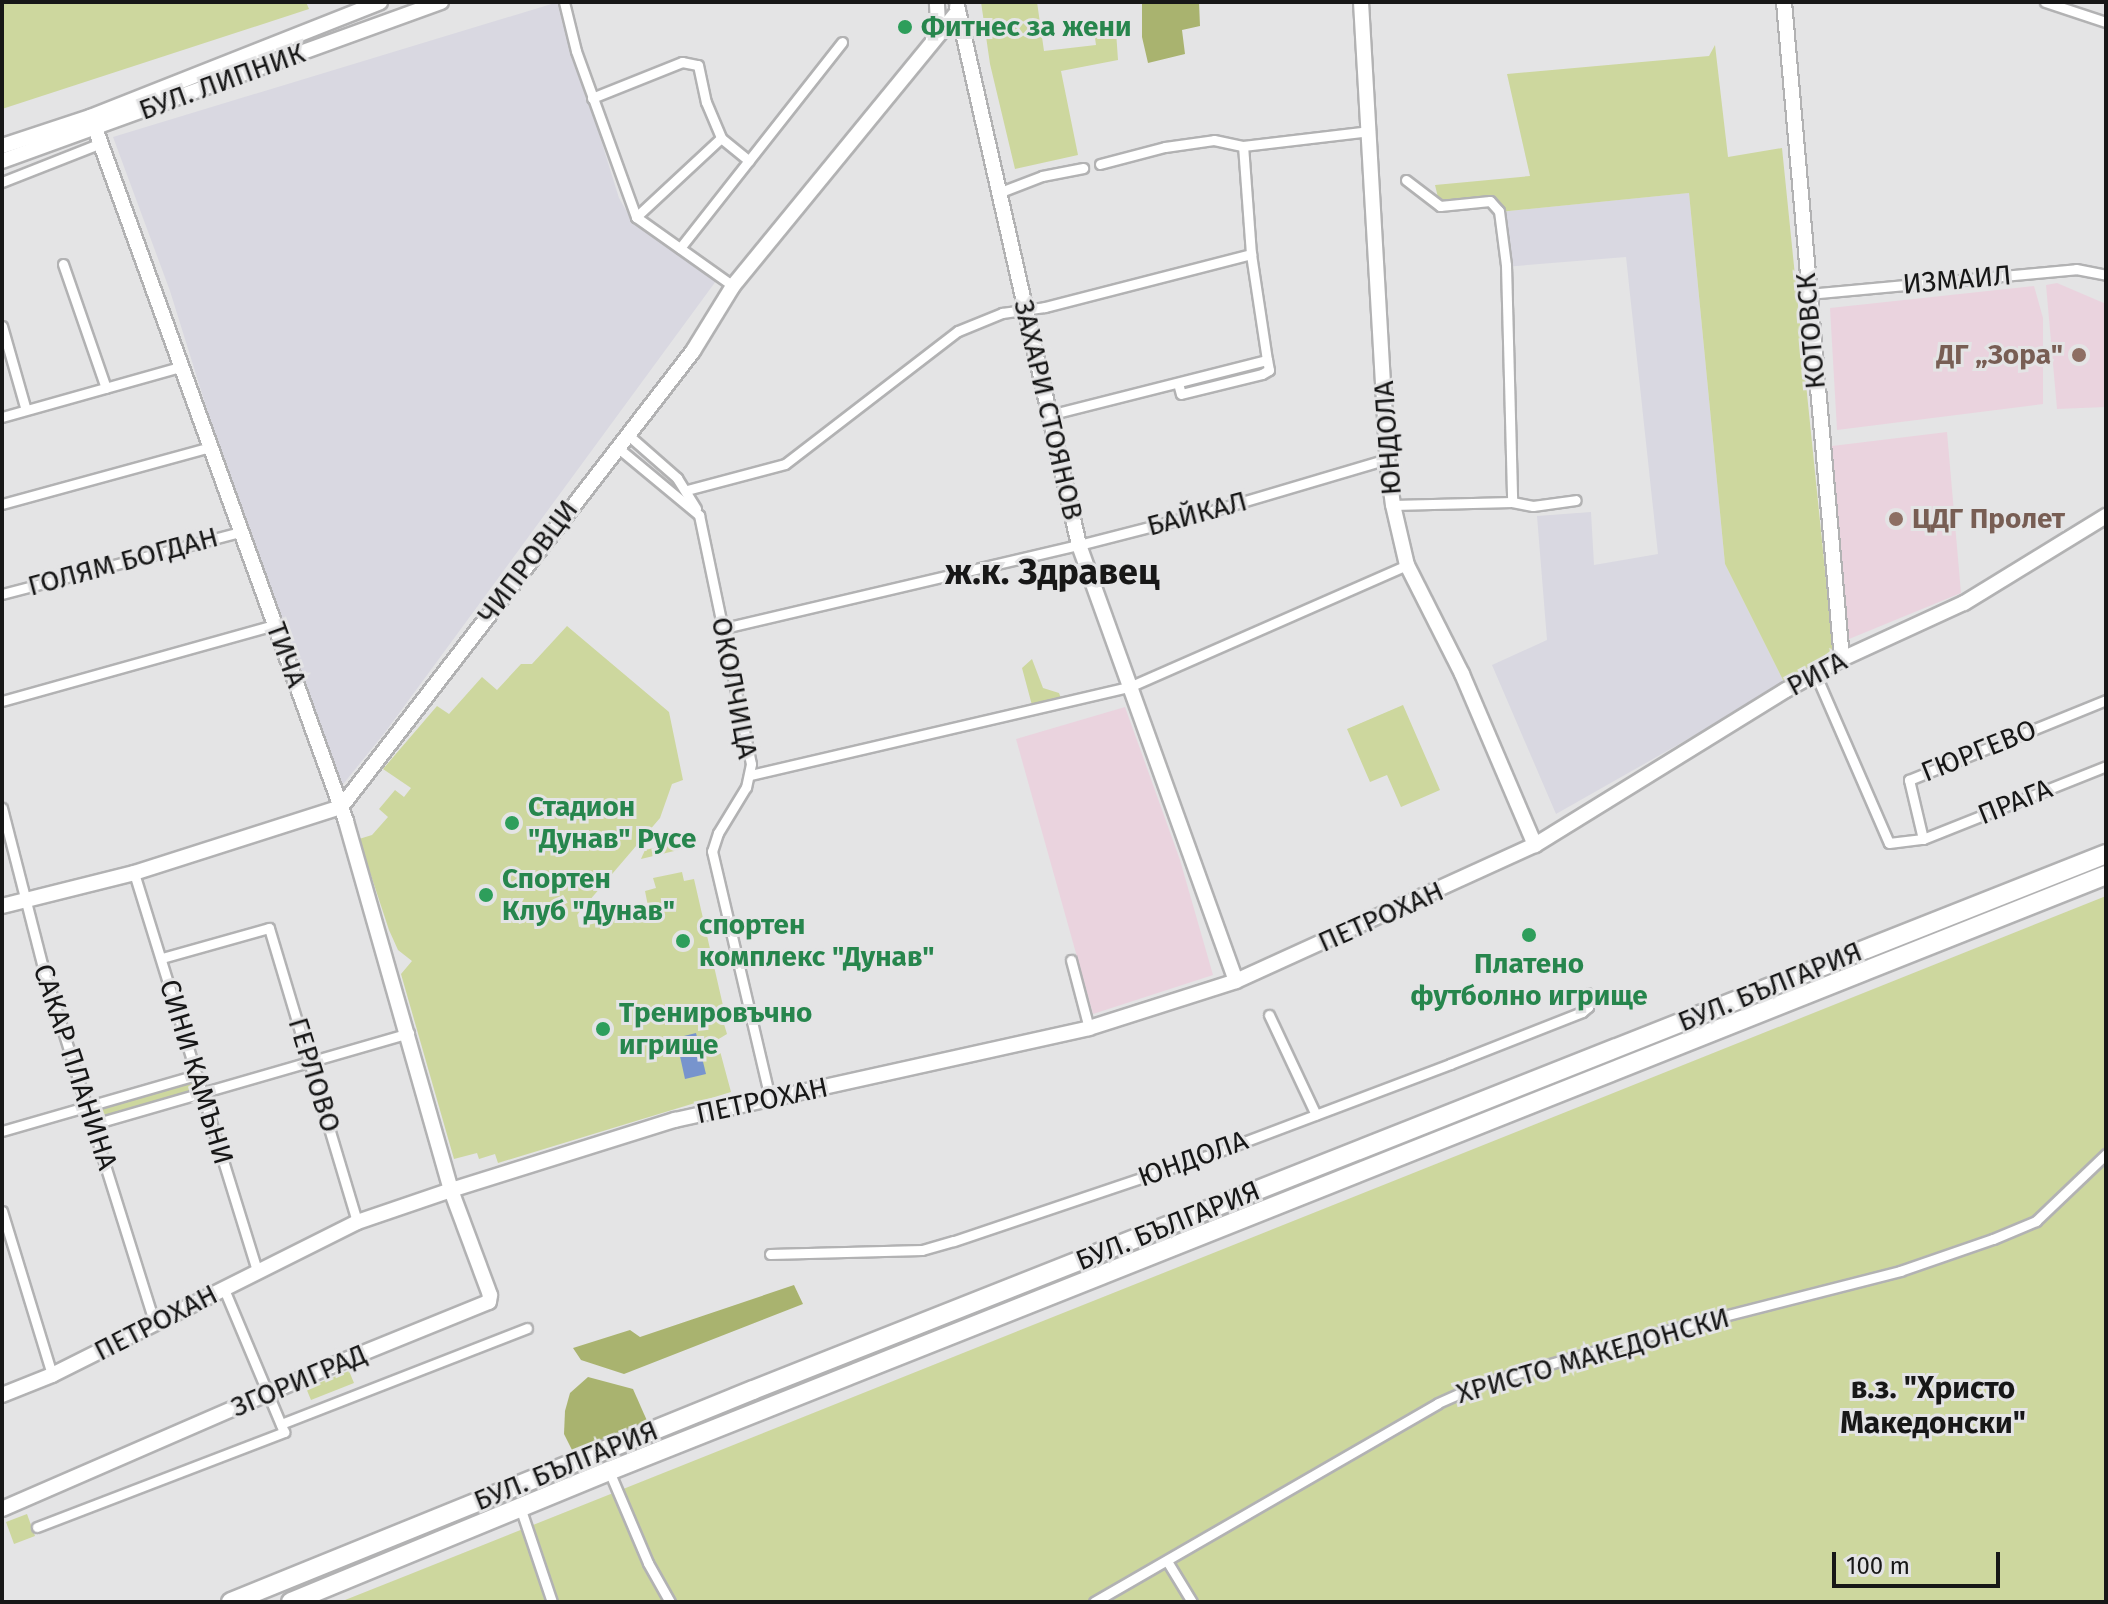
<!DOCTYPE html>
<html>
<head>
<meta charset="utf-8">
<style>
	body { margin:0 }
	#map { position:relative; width:2108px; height:1604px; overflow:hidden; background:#e4e4e5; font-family:"Fira Sans",sans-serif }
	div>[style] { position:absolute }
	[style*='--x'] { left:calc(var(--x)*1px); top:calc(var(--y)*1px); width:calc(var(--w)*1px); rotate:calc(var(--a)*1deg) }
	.built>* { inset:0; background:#d9d8e1 }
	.education>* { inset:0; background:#ead3de }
	.green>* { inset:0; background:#cdd79e }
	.forest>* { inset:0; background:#a9b36f }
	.water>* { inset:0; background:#7794cd }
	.roads { filter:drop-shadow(2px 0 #b2b2b3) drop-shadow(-2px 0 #b2b2b3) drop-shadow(0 2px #b2b2b3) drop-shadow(0 -2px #b2b2b3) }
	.street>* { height:9px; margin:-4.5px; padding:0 4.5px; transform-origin:4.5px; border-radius:4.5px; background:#fff }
	.secondary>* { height:14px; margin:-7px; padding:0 7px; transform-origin:7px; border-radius:7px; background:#fff }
	.primary>* { height:14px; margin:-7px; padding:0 7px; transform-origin:7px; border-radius:7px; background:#fff }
	.highway>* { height:18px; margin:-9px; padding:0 9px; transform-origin:9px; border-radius:9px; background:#fff }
	.dots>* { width:22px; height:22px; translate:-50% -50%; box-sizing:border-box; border:4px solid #e4e4e5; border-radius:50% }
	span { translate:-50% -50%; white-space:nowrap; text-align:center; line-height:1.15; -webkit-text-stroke:6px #e4e4e5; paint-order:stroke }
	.leisure-label { font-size:28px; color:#27864d; font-weight:700 }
	.left { translate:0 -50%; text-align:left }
	.street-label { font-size:28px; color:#171717 }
	.education-label { font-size:28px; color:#785e54; font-weight:700 }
	.right { translate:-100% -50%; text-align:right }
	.neighbourhood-label { font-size:30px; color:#171717; font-weight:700 }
	.district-label { font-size:36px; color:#171717; font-weight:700 }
	.frame { position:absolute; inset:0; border:4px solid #171717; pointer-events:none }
	.scale { position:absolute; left:1832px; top:1552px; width:168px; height:36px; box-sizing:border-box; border:4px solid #171717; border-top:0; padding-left:10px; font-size:24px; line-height:28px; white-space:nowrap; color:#171717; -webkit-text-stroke:6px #e4e4e5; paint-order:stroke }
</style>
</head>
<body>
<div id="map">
	<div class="built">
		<i style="clip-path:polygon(558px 2px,619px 198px,634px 224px,716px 281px,386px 731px,340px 788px,214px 432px,170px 291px,113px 137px)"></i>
		<i style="clip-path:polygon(1689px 193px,1725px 564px,1785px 684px,1556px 814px,1492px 665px,1547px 640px,1537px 516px,1591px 512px,1594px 565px,1658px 554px,1626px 257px,1504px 267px,1499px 212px)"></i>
	</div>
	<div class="education">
		<i style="clip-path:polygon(2057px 283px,2106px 304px,2106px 407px,2057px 409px,2046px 285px)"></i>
		<i style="clip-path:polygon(2034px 286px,2043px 318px,2043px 404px,1837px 430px,1830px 308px)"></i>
		<i style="clip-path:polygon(1947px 432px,1961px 593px,1849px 639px,1832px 446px)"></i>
		<i style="clip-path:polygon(1125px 707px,1180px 860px,1213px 975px,1093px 1014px,1016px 739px)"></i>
	</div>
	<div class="green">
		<i style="clip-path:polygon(2px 2px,306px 2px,309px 9px,2px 109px)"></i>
		<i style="clip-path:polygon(981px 2px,1037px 2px,1044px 51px,1096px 45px,1094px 31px,1102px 31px,1101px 22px,1111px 20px,1116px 31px,1118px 60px,1061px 71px,1078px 155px,1015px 169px,990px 64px)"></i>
		<i style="clip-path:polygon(1715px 45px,1728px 157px,1782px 148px,1833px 649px,1785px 684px,1725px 564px,1689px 193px,1499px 212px,1490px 201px,1440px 206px,1435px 185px,1530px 176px,1507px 74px,1709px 56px)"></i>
		<i style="clip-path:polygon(567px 626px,669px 712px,683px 780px,672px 784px,660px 818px,577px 915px,579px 927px,649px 911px,645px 891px,656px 888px,653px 878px,682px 872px,684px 881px,694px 879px,727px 1023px,724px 1024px,727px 1034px,717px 1040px,731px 1092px,498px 1163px,495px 1154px,479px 1159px,477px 1153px,454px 1159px,401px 974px,412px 961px,398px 950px,389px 930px,359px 839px,372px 835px,388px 817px,379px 809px,395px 790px,404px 797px,411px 788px,383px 769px,437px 706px,449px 714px,482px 677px,497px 690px,521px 664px,532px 664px)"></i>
		<i style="clip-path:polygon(1032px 659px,1043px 688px,1059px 693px,1062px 701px,1033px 709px,1022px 668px)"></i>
		<i style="clip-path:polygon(1403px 705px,1440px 790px,1401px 807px,1387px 775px,1370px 782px,1347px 729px)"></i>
		<i style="clip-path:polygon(693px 839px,695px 846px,641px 859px,645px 850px)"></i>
		<i style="clip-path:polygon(2106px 896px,2106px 1602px,340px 1602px,408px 1575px)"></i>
		<i style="clip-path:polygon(194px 1081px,196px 1089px,98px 1118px,97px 1111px)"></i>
		<i style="clip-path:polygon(349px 1371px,354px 1383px,311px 1400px,306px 1388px)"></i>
		<i style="clip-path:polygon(27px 1514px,35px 1536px,14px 1544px,6px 1522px)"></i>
	</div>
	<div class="forest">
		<i style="clip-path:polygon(1142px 2px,1199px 2px,1200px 26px,1182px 30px,1185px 54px,1148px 63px,1142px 37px)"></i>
		<i style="clip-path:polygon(794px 1285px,803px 1304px,624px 1374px,581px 1360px,573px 1348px,630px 1330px,640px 1337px)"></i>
		<i style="clip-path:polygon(588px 1377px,633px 1389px,648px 1423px,574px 1454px,564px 1434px,565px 1411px,570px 1393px)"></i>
	</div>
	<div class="water">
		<i style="clip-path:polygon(696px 1033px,706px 1074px,685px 1079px,676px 1038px)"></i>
	</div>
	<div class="roads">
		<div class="street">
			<i style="--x:564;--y:2;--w:50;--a:76.2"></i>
			<i style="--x:576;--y:51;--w:177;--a:70.1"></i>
			<i style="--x:636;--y:217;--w:119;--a:35.4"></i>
			<i style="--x:2045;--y:2;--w:64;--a:18.2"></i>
			<i style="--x:592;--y:98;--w:97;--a:-21.8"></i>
			<i style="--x:682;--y:62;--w:16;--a:11"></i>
			<i style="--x:698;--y:65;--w:38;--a:78"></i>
			<i style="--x:706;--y:102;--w:39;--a:67"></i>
			<i style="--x:721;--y:138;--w:36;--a:39"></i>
			<i style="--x:1100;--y:164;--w:67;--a:-14.7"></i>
			<i style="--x:1165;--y:147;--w:49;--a:-8.1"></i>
			<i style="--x:1214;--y:140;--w:30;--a:12"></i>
			<i style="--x:1243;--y:146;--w:128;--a:-6.7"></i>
			<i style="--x:1406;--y:180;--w:43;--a:37.4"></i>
			<i style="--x:1440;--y:206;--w:50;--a:-5.7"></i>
			<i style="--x:1490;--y:201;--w:13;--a:48"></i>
			<i style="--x:1499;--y:211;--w:54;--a:82.6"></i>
			<i style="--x:1506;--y:265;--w:237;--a:88.5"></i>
			<i style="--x:2;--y:182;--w:106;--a:-21.5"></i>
			<i style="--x:998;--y:193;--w:47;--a:-21.1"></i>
			<i style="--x:1042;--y:176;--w:42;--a:-11"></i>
			<i style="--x:636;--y:217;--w:116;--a:-42.9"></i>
			<i style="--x:680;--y:248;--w:262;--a:-51.8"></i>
			<i style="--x:63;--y:264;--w:131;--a:70.9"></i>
			<i style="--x:1808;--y:294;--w:269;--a:-5.3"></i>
			<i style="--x:2076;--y:269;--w:31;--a:11"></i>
			<i style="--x:2;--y:326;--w:87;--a:74.1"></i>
			<i style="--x:1178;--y:383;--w:11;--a:75"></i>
			<i style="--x:1181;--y:394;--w:83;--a:-13.9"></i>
			<i style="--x:1262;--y:374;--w:8;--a:-30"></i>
			<i style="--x:1269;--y:370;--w:10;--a:-101"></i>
			<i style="--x:1049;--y:415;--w:225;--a:-14.2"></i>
			<i style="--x:1267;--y:360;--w:107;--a:-98.6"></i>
			<i style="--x:2;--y:417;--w:188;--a:-15.7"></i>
			<i style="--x:627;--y:434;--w:67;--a:41.3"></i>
			<i style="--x:677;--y:478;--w:36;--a:58"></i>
			<i style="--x:617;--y:447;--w:107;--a:39.7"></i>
			<i style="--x:699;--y:515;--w:254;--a:78.2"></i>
			<i style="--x:751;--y:764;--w:24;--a:102"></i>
			<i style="--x:746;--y:787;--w:54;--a:121.3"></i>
			<i style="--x:718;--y:833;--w:19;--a:108"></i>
			<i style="--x:712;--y:851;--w:254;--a:76.8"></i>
			<i style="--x:687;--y:490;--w:101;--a:-14.9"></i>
			<i style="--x:785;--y:464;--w:218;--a:-37.6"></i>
			<i style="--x:958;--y:331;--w:48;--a:-22.2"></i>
			<i style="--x:1002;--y:313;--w:43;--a:-7.9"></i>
			<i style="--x:1045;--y:307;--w:213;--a:-14.4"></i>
			<i style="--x:1251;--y:254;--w:108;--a:-94.2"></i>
			<i style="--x:2;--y:504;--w:217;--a:-15.3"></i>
			<i style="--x:1393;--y:505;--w:119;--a:-1.4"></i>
			<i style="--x:1512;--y:502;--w:21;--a:11"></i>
			<i style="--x:1533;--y:506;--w:43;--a:-7.9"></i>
			<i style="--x:2;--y:594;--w:249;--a:-14.6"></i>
			<i style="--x:724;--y:628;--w:365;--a:-13.2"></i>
			<i style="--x:1079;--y:545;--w:140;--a:-14.4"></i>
			<i style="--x:1215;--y:510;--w:179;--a:-16.5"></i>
			<i style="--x:1815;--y:673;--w:185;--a:66.5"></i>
			<i style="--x:1889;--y:843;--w:34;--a:-7"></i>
			<i style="--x:1923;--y:839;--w:197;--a:-21.7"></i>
			<i style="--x:2;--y:701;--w:283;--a:-15.6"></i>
			<i style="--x:750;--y:775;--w:389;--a:-13.1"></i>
			<i style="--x:1129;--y:687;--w:304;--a:-23.7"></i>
			<i style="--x:2;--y:808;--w:161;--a:75.6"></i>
			<i style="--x:42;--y:964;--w:377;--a:72.6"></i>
			<i style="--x:1923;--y:839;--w:61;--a:-103.3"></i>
			<i style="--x:1909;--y:780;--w:213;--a:-22.1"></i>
			<i style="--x:134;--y:873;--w:417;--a:72.8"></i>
			<i style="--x:162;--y:958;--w:111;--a:-15.7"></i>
			<i style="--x:269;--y:928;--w:307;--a:73.3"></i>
			<i style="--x:1071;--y:960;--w:70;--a:75.2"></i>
			<i style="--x:1269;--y:1015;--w:110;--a:64.8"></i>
			<i style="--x:94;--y:1124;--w:328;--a:-16.1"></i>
			<i style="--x:2;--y:1131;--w:202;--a:-16.1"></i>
			<i style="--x:2;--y:1211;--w:171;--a:73"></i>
			<i style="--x:770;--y:1254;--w:152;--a:-1.5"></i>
			<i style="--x:922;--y:1250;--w:33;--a:-16"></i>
			<i style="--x:954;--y:1241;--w:264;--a:-18.6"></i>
			<i style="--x:1204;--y:1157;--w:263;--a:-20.7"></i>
			<i style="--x:1450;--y:1064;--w:142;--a:-21.5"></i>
			<i style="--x:1582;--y:1012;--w:8;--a:-40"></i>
			<i style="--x:1588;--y:1007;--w:14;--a:-94"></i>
			<i style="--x:281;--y:1424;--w:264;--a:-21.3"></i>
			<i style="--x:609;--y:1471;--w:100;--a:67"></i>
			<i style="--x:648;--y:1563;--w:45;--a:60.6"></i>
			<i style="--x:520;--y:1507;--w:100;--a:71.4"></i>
			<i style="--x:37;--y:1527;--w:265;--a:-21"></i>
			<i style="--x:284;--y:1432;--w:155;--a:-112.8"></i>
			<i style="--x:1167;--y:1561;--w:48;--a:58.6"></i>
			<i style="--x:1094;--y:1602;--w:397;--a:-30"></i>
			<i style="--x:1438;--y:1403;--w:49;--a:-24"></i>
			<i style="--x:1483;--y:1383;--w:189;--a:-15.9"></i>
			<i style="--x:1665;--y:1331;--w:243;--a:-14.3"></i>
			<i style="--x:1900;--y:1271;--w:98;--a:-19"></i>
			<i style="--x:1993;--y:1239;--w:47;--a:-22.7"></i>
			<i style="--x:2036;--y:1221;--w:97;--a:-43.7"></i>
		</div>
		<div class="secondary">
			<i style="--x:1361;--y:2;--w:458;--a:86.7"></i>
			<i style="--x:1387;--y:459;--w:46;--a:82.6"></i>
			<i style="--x:1393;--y:505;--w:62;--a:76.9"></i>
			<i style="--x:1407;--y:565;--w:122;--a:63.2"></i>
			<i style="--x:1462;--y:674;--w:186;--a:66.9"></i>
			<i style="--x:1784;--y:2;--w:660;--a:84.96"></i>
			<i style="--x:957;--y:6;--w:553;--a:77.25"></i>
			<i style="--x:1079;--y:545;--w:463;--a:70.2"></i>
			<i style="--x:933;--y:39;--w:16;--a:-72"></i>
			<i style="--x:938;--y:24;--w:22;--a:-93"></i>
			<i style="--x:2;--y:906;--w:136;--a:-14"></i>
			<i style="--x:134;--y:873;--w:217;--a:-17.7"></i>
			<i style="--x:341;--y:807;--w:576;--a:-52.33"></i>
			<i style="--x:693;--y:351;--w:76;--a:-58.4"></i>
			<i style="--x:733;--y:286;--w:355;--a:-50.7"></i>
			<i style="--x:2;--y:1395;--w:54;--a:-21.8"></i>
			<i style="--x:52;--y:1375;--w:341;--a:-26.6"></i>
			<i style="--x:357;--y:1222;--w:99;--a:-18.8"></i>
			<i style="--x:451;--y:1190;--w:235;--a:-17.4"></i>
			<i style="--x:675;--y:1120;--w:424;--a:-12.5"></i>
			<i style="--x:1089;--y:1028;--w:154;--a:-17.7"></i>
			<i style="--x:1236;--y:981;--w:328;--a:-24.5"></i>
			<i style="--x:1535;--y:845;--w:295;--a:-31.7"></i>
			<i style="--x:1786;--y:690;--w:64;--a:-29"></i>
			<i style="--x:1842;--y:659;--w:134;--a:-24.7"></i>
			<i style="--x:1964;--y:603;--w:167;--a:-31.5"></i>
			<i style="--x:2;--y:1509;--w:359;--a:-23.5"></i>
			<i style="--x:331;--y:1366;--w:170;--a:-22.1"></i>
			<i style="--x:489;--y:1302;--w:7;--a:-82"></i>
			<i style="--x:490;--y:1295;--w:112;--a:-110.4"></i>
			<i style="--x:451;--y:1190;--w:384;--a:-105.9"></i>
			<i style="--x:346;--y:821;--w:737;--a:-109.91"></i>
		</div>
		<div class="primary">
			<i style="--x:2;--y:146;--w:93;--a:-18.2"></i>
			<i style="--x:90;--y:117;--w:312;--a:-21.6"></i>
			<i style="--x:2;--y:161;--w:467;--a:-19.9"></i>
		</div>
		<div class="highway">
			<i style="--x:231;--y:1602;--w:563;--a:-22.1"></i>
			<i style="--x:753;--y:1390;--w:1455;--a:-21.61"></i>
			<i style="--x:291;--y:1602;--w:344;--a:-22.4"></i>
			<i style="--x:609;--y:1471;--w:1611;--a:-21.71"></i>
		</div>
	</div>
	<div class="dots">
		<i style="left:905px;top:27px;background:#2e9e5b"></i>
		<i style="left:2079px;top:355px;background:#8d6e63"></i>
		<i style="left:1896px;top:519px;background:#8d6e63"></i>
		<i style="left:512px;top:823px;background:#2e9e5b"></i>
		<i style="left:486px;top:895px;background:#2e9e5b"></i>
		<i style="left:1529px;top:935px;background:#2e9e5b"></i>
		<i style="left:683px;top:941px;background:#2e9e5b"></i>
		<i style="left:603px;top:1029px;background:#2e9e5b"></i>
	</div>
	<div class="leisure-label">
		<span class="left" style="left:921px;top:27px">Фитнес за жени</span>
		<span class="left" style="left:528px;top:823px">Стадион<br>"Дунав" Русе</span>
		<span class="left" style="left:502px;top:895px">Спортен<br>Клуб "Дунав"</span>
		<span class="left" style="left:699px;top:941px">спортен<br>комплекс "Дунав"</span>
		<span style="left:1529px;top:980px">Платено<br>футболно игрище</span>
		<span class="left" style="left:619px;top:1029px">Тренировъчно<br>игрище</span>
	</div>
	<div class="street-label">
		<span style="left:222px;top:82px;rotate:-20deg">БУЛ. ЛИПНИК</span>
		<span style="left:1957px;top:280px;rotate:-5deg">ИЗМАИЛ</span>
		<span style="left:1811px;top:331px;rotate:-95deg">КОТОВСК</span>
		<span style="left:1048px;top:410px;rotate:77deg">ЗАХАРИ СТОЯНОВ</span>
		<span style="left:1388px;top:438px;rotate:-94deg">ЮНДОЛА</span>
		<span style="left:1197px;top:514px;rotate:-15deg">БАЙКАЛ</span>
		<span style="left:123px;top:562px;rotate:-15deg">ГОЛЯМ БОГДАН</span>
		<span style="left:528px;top:562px;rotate:-53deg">ЧИПРОВЦИ</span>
		<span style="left:286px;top:655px;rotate:70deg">ТИЧА</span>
		<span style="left:1817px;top:674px;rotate:-28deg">РИГА</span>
		<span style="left:734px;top:688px;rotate:79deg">ОКОЛЧИЦА</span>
		<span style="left:1979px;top:751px;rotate:-22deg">ГЮРГЕВО</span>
		<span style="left:2015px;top:802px;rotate:-22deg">ПРАГА</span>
		<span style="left:1381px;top:917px;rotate:-24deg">ПЕТРОХАН</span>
		<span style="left:1770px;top:987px;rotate:-22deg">БУЛ. БЪЛГАРИЯ</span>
		<span style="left:75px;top:1067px;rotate:72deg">САКАР ПЛАНИНА</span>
		<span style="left:196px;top:1072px;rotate:73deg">СИНИ КАМЪНИ</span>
		<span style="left:314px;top:1075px;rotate:73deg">ГЕРЛОВО</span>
		<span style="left:762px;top:1101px;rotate:-12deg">ПЕТРОХАН</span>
		<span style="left:1193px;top:1159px;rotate:-20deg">ЮНДОЛА</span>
		<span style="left:1168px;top:1226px;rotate:-22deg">БУЛ. БЪЛГАРИЯ</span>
		<span style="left:156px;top:1323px;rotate:-27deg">ПЕТРОХАН</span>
		<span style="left:1593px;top:1356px;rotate:-16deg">ХРИСТО МАКЕДОНСКИ</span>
		<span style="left:299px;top:1381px;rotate:-23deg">ЗГОРИГРАД</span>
		<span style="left:566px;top:1466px;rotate:-22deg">БУЛ. БЪЛГАРИЯ</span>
	</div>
	<div class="education-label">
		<span class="right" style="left:2063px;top:355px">ДГ „Зора"</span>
		<span class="left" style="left:1912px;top:519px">ЦДГ Пролет</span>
	</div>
	<div class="neighbourhood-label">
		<span style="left:1933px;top:1405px">в.з. "Христо<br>Македонски"</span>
	</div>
	<div class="district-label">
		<span style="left:1052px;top:573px">ж.к. Здравец</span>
	</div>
	<div class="frame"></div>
	<div class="scale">100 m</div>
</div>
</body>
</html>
